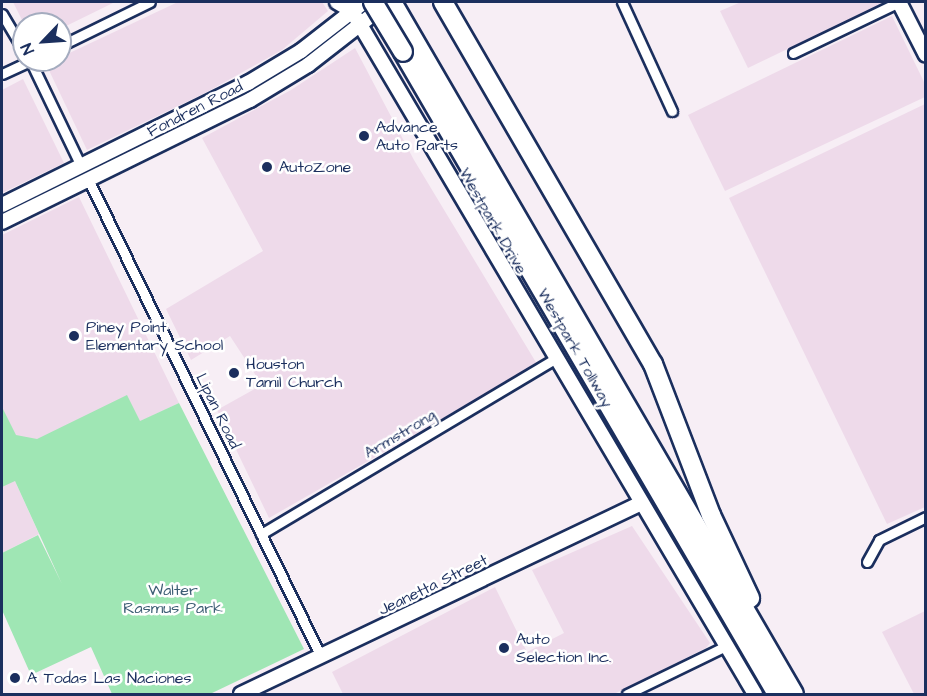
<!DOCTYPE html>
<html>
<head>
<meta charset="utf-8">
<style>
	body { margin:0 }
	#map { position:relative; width:927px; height:696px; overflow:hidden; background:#f7eef5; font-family:"Architects Daughter",sans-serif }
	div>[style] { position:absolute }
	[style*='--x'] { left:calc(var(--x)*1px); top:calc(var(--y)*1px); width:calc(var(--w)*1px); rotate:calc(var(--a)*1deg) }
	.built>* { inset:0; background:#eedaea }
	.green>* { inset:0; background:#9fe6b4 }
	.roads { filter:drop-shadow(2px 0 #1b2f5e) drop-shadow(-2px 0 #1b2f5e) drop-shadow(0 2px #1b2f5e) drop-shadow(0 -2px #1b2f5e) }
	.street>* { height:9px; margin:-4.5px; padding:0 4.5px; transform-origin:4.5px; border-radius:4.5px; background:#fff }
	.secondary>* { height:14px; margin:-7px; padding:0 7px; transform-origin:7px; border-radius:7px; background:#fff }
	.highway>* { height:18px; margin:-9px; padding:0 9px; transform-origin:9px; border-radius:9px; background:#fff }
	.bridges { filter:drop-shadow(2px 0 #1b2f5e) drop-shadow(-2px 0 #1b2f5e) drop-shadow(0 2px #1b2f5e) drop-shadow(0 -2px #1b2f5e) }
	.highway-bridge>* { height:18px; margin:-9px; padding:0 9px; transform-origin:9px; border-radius:9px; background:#fff }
	.dots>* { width:16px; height:16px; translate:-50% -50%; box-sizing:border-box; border:3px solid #fff; border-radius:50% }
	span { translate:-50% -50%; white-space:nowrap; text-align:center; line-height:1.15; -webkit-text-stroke:5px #fff; paint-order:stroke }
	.street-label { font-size:16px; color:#1b2f5e }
	.poi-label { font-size:16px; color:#1b2f5e }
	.left { translate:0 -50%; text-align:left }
	.park-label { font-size:16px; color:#3c5d74 }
	.frame { position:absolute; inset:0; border:3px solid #1b2f5e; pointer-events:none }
	.north { position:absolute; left:12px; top:12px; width:60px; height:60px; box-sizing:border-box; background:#fff; border:2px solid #a4acbf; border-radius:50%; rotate:245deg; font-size:16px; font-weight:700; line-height:24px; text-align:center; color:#1b2f5e }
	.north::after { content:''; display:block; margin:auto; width:21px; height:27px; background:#1b2f5e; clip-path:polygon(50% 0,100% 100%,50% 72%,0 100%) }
</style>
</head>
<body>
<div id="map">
	<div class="built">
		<i style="clip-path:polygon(13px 2px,115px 2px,60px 29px,60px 24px,24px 24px)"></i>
		<i style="clip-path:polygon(178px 2px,322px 2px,328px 11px,282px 50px,207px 92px,87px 150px,46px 64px)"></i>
		<i style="clip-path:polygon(741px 2px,882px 2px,883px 3px,748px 68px,720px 11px)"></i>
		<i style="clip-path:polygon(892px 16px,925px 84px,925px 97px,725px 191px,688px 115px)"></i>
		<i style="clip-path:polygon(355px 48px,414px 160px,537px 364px,269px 518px,217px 410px,262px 385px,230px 336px,191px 360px,166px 309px,263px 251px,202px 138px,291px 90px)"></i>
		<i style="clip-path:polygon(23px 79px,64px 163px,2px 193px,2px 90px)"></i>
		<i style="clip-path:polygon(925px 104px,925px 507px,887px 524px,729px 198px)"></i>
		<i style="clip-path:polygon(79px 197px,179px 403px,15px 481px,39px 534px,2px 553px,2px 235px)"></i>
		<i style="clip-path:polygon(632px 526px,710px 643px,706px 648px,614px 694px,343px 694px,332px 672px,495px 587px,527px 652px,564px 633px,532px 570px)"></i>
		<i style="clip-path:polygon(925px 611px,925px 694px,914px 694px,882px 632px)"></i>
	</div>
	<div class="green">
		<i style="clip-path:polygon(127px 395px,140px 421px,179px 403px,304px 649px,210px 694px,112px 694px,91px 647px,31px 675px,2px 610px,2px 553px,38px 535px,62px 584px,15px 481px,2px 487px,2px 407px,16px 435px,37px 439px)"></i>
	</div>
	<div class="roads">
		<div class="street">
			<i style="--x:622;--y:2;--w:120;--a:65.4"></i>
			<i style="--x:2;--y:14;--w:43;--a:59.3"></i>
			<i style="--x:60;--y:46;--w:100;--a:-26.1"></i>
			<i style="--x:793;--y:53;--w:118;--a:-25.7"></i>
			<i style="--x:30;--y:60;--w:118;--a:64.3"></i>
			<i style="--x:2;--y:74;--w:33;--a:-25"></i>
			<i style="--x:88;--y:179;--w:532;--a:64.01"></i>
			<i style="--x:261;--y:534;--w:341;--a:-30.8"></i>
			<i style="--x:867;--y:562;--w:25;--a:-61"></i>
			<i style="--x:879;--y:540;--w:52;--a:-26.1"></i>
			<i style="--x:627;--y:694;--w:110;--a:-25.9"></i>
		</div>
		<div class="secondary">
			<i style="--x:337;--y:2;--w:17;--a:31"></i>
			<i style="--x:352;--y:11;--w:793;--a:59.46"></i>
			<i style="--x:899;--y:2;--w:59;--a:63"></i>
			<i style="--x:2;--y:205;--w:275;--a:-26.4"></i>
			<i style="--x:248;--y:83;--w:62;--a:-31.1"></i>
			<i style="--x:301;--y:51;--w:80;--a:-37.9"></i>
			<i style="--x:2;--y:222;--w:276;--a:-26.2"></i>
			<i style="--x:250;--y:100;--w:68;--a:-31.1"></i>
			<i style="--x:308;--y:65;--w:98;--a:-37.9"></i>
			<i style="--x:241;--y:694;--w:441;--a:-25.5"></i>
		</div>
		<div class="highway">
			<i style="--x:392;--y:2;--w:800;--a:59.85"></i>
			<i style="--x:443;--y:2;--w:419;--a:59.9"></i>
			<i style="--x:653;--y:364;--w:162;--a:69"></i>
			<i style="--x:711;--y:515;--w:92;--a:64.8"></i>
			<i style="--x:403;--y:52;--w:743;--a:59.78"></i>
		</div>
	</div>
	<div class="bridges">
		<div class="highway-bridge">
			<i style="--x:373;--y:2;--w:58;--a:59"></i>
		</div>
	</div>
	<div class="dots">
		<i style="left:364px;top:136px;background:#1b2f5e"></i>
		<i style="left:267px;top:167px;background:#1b2f5e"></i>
		<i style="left:74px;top:336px;background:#1b2f5e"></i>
		<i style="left:234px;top:373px;background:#1b2f5e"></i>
		<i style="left:504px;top:648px;background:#1b2f5e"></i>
		<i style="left:15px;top:678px;background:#1b2f5e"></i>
	</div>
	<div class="street-label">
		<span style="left:195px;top:109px;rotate:-27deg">Fondren Road</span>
		<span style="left:493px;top:221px;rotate:60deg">Westpark Drive</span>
		<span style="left:575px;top:348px;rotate:60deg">Westpark Tollway</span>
		<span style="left:218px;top:411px;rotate:64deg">Lipan Road</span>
		<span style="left:400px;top:434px;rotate:-31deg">Armstrong</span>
		<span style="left:433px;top:585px;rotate:-26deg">Jeanetta Street</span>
	</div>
	<div class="poi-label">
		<span class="left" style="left:376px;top:136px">Advance<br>Auto Parts</span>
		<span class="left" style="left:279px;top:167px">AutoZone</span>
		<span class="left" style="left:86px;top:336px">Piney Point<br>Elementary School</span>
		<span class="left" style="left:246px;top:373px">Houston<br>Tamil Church</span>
		<span class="left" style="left:516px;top:648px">Auto<br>Selection Inc.</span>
		<span class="left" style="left:27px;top:678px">A Todas Las Naciones</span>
	</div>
	<div class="park-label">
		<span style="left:173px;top:599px">Walter<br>Rasmus Park</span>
	</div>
	<div class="frame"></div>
	<div class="north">N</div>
</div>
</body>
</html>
